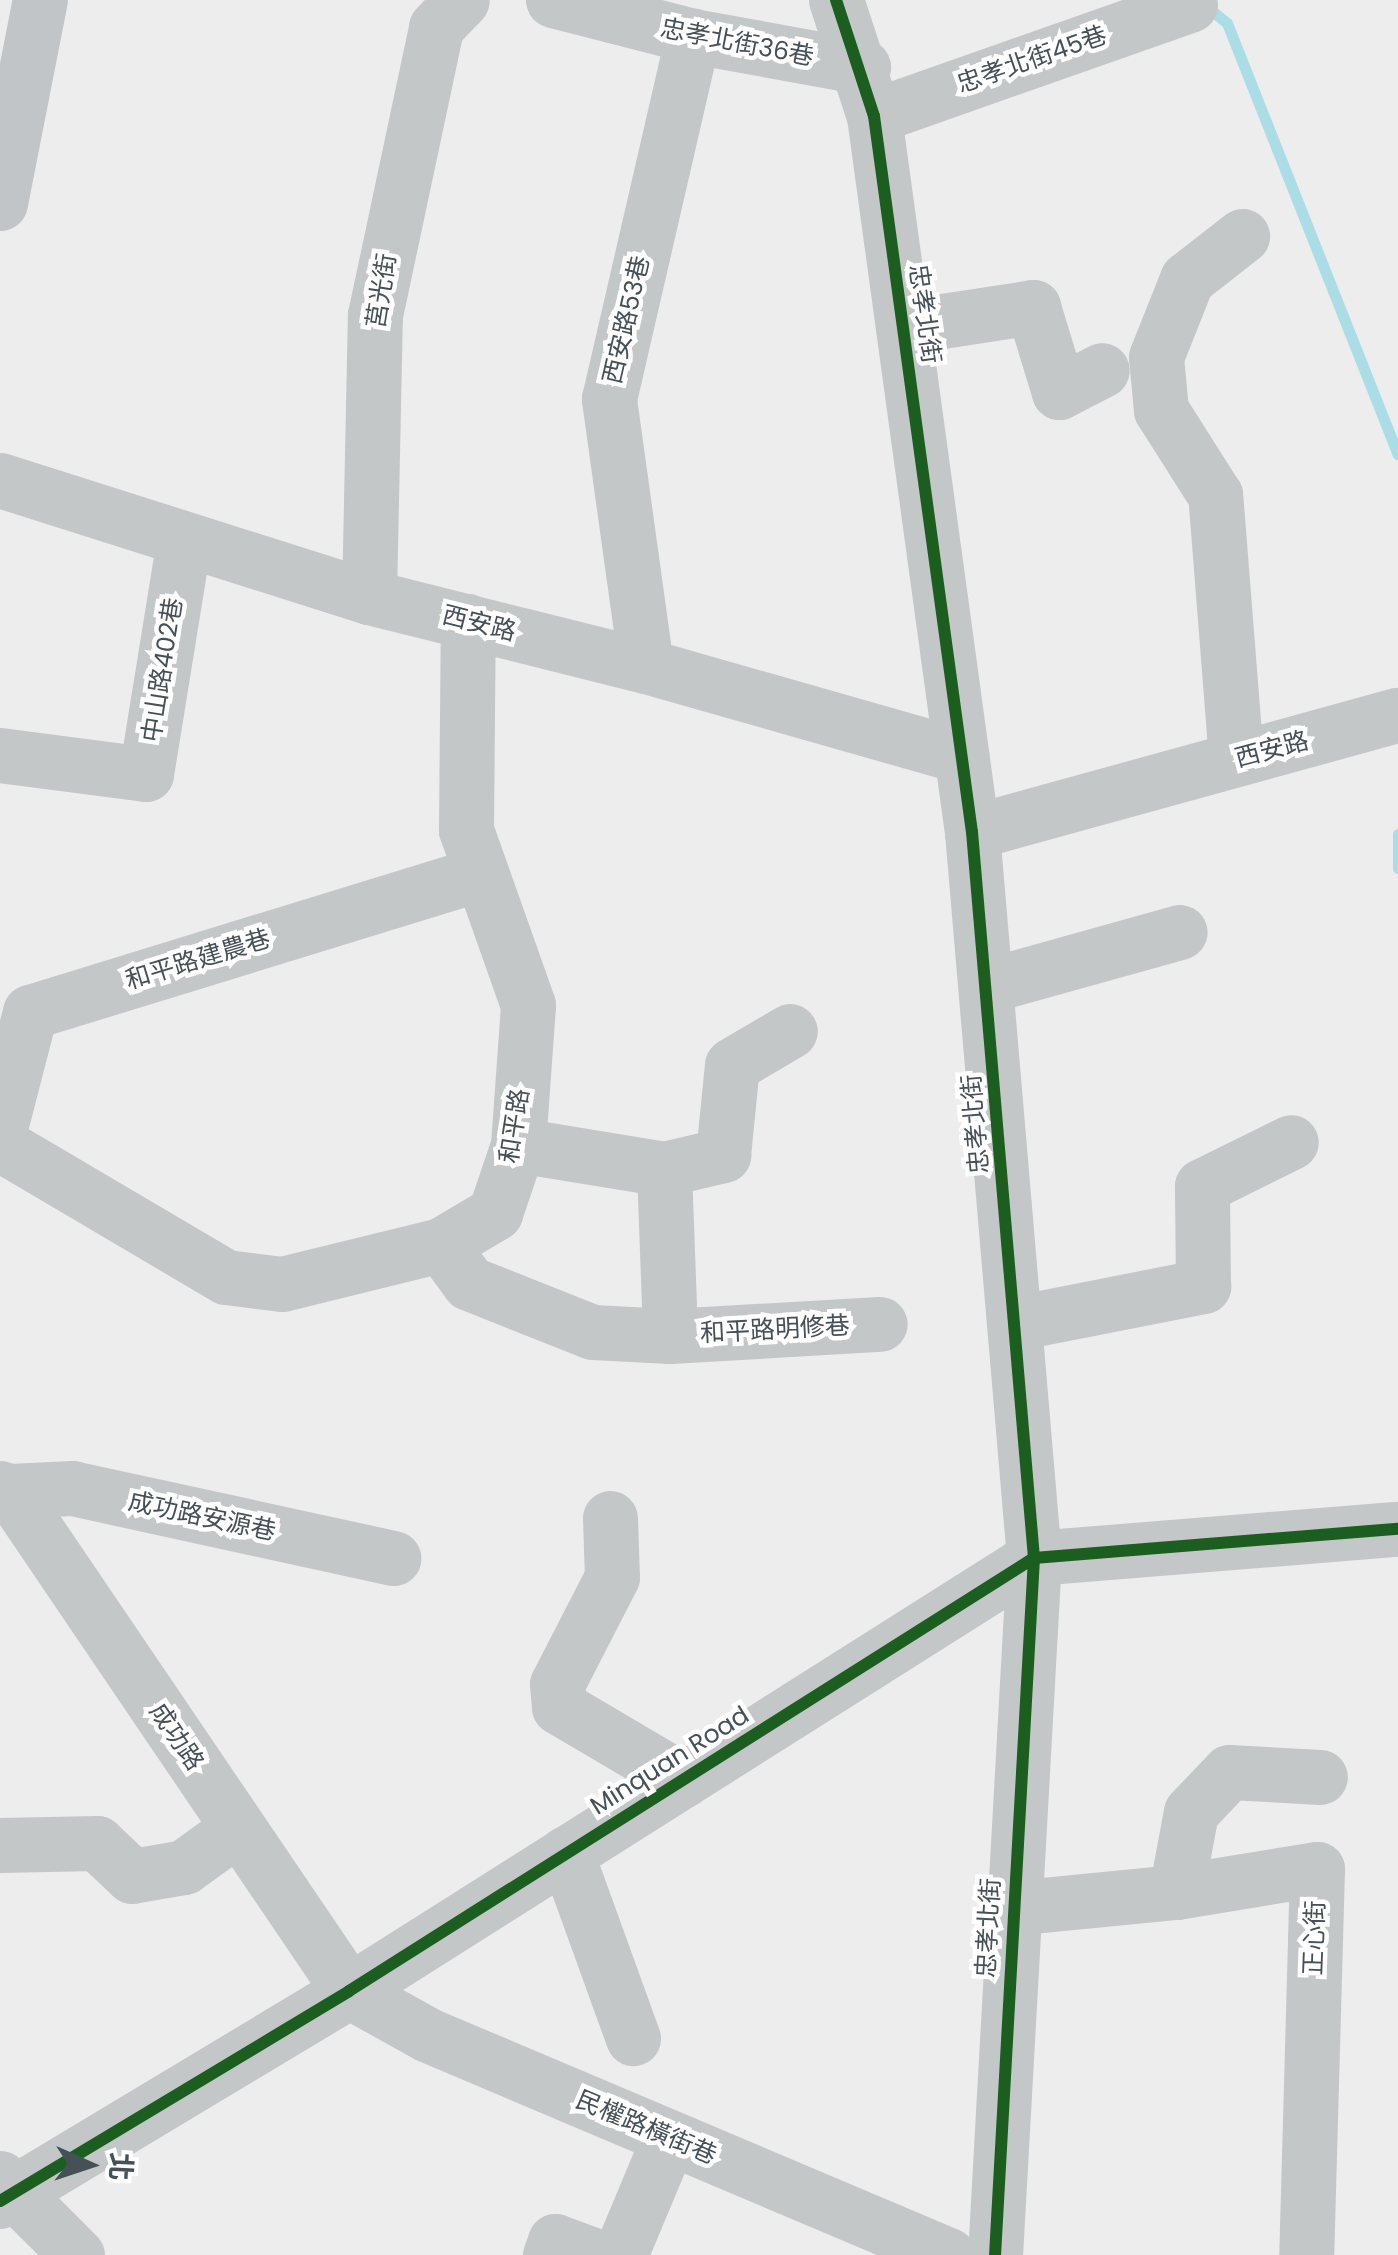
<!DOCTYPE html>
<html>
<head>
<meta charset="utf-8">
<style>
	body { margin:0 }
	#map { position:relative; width:1398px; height:2255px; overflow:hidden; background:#ededed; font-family:Poppins,"Noto Sans TC",sans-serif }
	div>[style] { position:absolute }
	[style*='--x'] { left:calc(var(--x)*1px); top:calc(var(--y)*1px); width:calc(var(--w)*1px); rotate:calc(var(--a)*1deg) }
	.stream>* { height:11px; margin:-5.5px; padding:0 5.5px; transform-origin:5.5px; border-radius:5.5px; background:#aadde5 }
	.minor>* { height:55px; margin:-27.5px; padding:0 27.5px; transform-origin:27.5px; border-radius:27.5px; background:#c4c7c8 }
	.major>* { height:55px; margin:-27.5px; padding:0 27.5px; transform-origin:27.5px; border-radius:27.5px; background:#c2c5c8 }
	.cycleway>* { height:12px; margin:-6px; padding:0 6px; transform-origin:6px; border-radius:6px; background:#1b5e20 }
	span { translate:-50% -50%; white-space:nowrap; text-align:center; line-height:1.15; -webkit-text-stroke:9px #fff; paint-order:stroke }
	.street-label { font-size:25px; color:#465057 }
	.north { position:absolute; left:40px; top:2115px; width:100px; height:100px; -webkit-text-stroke:8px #fff; paint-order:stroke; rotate:93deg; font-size:28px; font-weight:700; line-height:40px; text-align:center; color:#465057 }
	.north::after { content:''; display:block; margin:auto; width:35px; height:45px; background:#465057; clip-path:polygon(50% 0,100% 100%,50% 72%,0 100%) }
</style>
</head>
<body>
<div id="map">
	<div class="stream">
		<i style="--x:1206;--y:6;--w:27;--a:39"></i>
		<i style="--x:1227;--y:23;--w:464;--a:68.4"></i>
		<i style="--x:1398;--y:834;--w:34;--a:90"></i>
	</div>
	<div class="minor">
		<i style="--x:553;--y:0;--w:145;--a:14.4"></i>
		<i style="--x:693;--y:36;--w:173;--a:10.3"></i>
		<i style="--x:836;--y:0;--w:122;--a:71.9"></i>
		<i style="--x:874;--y:116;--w:723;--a:82.21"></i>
		<i style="--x:972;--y:832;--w:729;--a:85.12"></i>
		<i style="--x:1034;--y:1558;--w:698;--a:93.2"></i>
		<i style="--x:874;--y:116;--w:335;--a:-19.4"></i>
		<i style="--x:903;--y:327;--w:132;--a:-8.7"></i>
		<i style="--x:1033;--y:307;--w:89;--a:73"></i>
		<i style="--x:1059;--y:392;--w:48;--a:-27.1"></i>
		<i style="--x:0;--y:480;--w:387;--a:17.6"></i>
		<i style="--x:369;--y:597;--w:285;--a:14"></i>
		<i style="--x:646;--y:666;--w:328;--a:15.9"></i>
		<i style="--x:369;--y:597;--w:282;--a:-88.8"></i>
		<i style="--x:375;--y:315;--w:294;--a:-78"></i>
		<i style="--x:436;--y:27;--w:37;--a:-46"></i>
		<i style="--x:646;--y:666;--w:270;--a:-97.9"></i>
		<i style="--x:609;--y:399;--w:373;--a:-77"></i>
		<i style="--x:0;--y:755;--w:147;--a:7.4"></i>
		<i style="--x:146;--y:774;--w:237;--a:-80.8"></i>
		<i style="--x:1236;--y:759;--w:265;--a:-94.5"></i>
		<i style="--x:1215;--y:495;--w:101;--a:-122.4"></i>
		<i style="--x:1161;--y:410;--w:53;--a:-95.4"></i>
		<i style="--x:1156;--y:357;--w:84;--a:-68.3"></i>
		<i style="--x:1187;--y:279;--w:70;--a:-38"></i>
		<i style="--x:972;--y:832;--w:442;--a:-15.4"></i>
		<i style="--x:986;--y:986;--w:201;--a:-15.6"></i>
		<i style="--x:0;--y:1128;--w:120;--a:-75.5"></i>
		<i style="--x:30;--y:1012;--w:472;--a:-17.1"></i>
		<i style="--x:0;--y:1144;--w:262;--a:30.5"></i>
		<i style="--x:226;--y:1277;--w:56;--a:7.1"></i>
		<i style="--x:282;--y:1284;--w:164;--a:-13.8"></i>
		<i style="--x:441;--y:1245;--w:63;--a:-30.7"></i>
		<i style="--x:495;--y:1213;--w:72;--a:-71.3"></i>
		<i style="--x:518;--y:1145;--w:140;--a:-85.9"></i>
		<i style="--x:528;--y:1005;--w:186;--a:-109.5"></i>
		<i style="--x:466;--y:830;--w:209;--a:-89.5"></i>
		<i style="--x:518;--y:1145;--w:148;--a:9.3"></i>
		<i style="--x:664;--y:1169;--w:167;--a:87.9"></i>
		<i style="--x:664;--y:1169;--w:61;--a:-13.3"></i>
		<i style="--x:723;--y:1155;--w:90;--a:-84.3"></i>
		<i style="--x:732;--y:1065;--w:67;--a:-30.4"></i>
		<i style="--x:441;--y:1245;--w:47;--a:53.6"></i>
		<i style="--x:469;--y:1283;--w:132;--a:21.7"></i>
		<i style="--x:592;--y:1332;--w:78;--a:2.9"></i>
		<i style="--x:670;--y:1336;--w:210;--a:-3.3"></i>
		<i style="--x:1015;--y:1323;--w:192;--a:-11.1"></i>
		<i style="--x:1203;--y:1286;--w:100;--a:-90.6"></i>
		<i style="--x:1202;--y:1186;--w:99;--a:-26.3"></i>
		<i style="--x:0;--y:1488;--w:10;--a:17"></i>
		<i style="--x:10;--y:1491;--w:604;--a:55.86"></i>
		<i style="--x:349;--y:1991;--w:90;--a:29.1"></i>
		<i style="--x:428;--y:2035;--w:565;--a:22.93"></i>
		<i style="--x:10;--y:1491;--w:62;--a:-2.8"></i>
		<i style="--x:72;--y:1488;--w:329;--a:12.3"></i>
		<i style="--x:610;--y:1518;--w:59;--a:88.1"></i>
		<i style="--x:612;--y:1577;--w:120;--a:117.2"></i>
		<i style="--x:557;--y:1684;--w:23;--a:85"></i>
		<i style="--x:559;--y:1707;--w:144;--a:30.5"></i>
		<i style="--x:0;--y:1845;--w:97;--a:-1.2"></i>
		<i style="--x:97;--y:1843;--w:48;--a:43.3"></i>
		<i style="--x:132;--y:1876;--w:53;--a:-9.8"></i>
		<i style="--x:184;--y:1867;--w:67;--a:-35.8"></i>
		<i style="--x:566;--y:1853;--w:197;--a:70.1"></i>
		<i style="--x:1176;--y:1892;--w:81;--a:-79.4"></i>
		<i style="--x:1191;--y:1812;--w:55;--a:-46.5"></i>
		<i style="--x:1229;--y:1772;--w:91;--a:3.1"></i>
		<i style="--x:1012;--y:1908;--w:165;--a:-5.6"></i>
		<i style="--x:1176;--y:1892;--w:143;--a:-9.3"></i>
		<i style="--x:1317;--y:1869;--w:386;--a:91.6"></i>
		<i style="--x:0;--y:2178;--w:109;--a:45"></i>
		<i style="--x:0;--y:2201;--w:407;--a:-31"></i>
		<i style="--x:349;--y:1991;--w:810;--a:-32.3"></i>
		<i style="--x:1034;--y:1558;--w:365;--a:-4.6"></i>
		<i style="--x:550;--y:2255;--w:15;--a:-70"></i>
		<i style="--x:555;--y:2241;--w:40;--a:20.2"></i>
		<i style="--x:620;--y:2255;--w:127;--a:-67.3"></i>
	</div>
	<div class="major">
		<i style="--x:0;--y:203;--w:207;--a:-78.9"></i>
	</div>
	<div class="cycleway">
		<i style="--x:836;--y:0;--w:122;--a:71.9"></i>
		<i style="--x:874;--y:116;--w:723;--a:82.21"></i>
		<i style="--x:972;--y:832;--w:729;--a:85.12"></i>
		<i style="--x:1034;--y:1558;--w:698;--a:93.2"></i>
		<i style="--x:0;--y:2201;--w:407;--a:-31"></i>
		<i style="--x:349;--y:1991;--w:810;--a:-32.3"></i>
		<i style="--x:1034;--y:1558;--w:365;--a:-4.6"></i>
	</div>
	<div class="street-label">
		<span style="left:737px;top:43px;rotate:11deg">忠孝北街36巷</span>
		<span style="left:1032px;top:60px;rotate:-19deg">忠孝北街45巷</span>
		<span style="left:382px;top:291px;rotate:-81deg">莒光街</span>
		<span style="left:924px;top:314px;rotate:82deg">忠孝北街</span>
		<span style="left:627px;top:320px;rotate:-77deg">西安路53巷</span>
		<span style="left:479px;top:624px;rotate:14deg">西安路</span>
		<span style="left:163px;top:670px;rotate:-81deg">中山路402巷</span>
		<span style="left:1272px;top:750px;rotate:-15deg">西安路</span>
		<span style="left:198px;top:960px;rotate:-17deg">和平路建農巷</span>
		<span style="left:976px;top:1124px;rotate:-95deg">忠孝北街</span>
		<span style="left:515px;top:1126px;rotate:-81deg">和平路</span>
		<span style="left:775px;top:1330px;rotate:-3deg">和平路明修巷</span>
		<span style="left:202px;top:1517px;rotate:12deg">成功路安源巷</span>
		<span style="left:176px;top:1737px;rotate:56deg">成功路</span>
		<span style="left:670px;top:1761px;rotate:-32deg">Minquan Road</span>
		<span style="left:989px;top:1928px;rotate:-87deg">忠孝北街</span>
		<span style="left:1315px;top:1938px;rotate:-88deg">正心街</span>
		<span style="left:646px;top:2128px;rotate:23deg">民權路橫街巷</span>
	</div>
	<div class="north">北</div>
</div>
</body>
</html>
